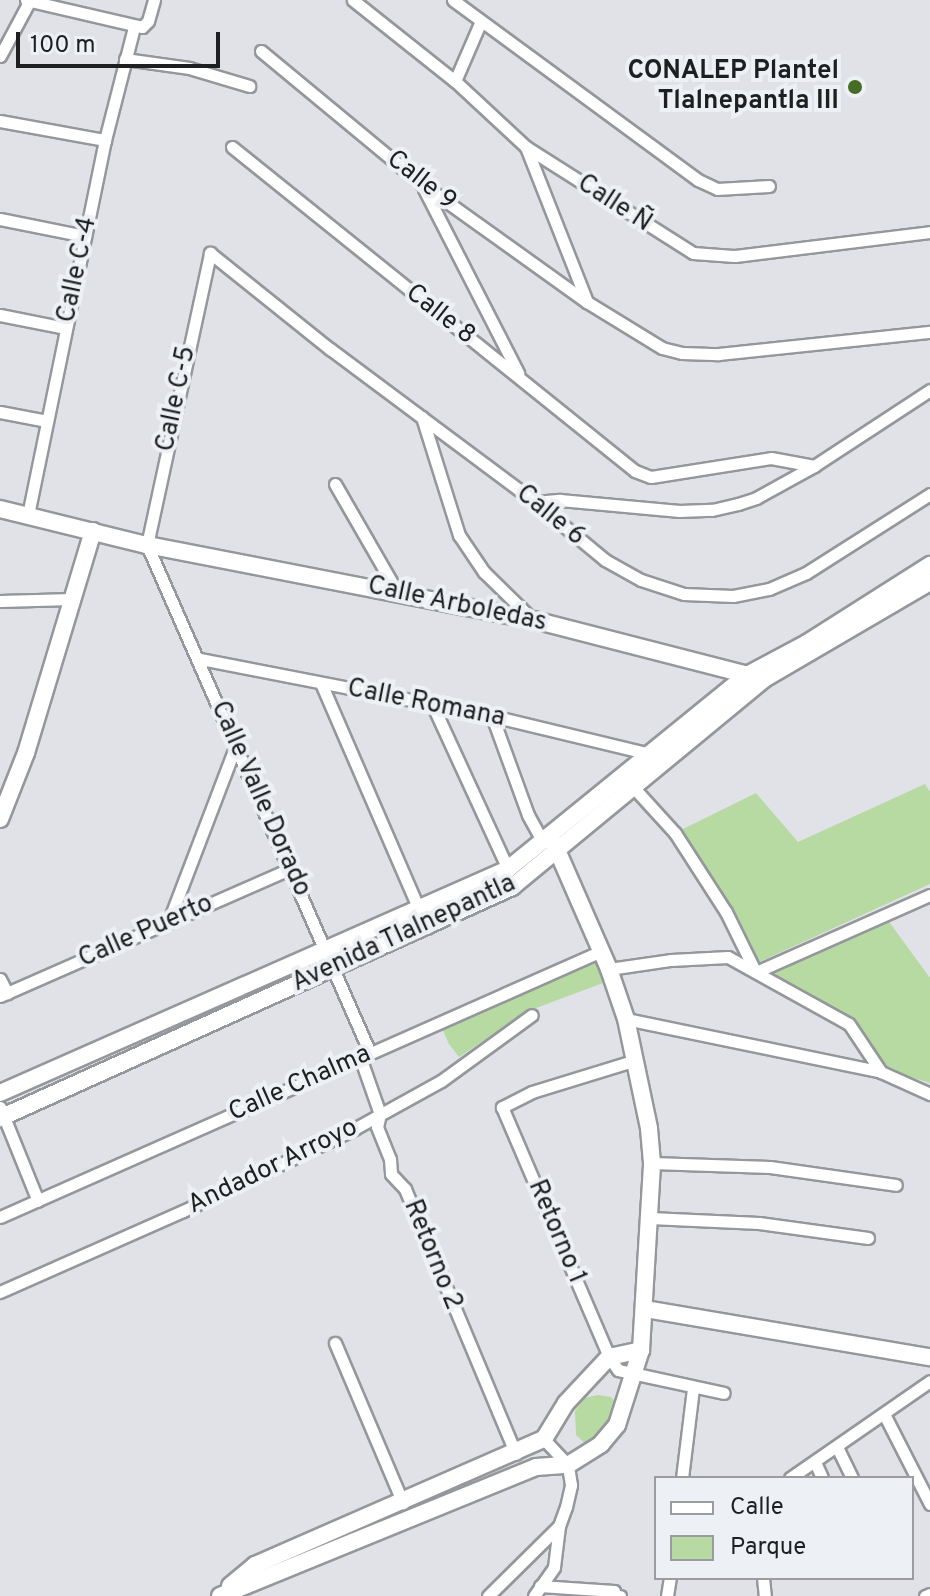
<!DOCTYPE html>
<html>
<head>
<meta charset="utf-8">
<style>
	body { margin:0 }
	#map { position:relative; width:930px; height:1596px; overflow:hidden; background:#e0e2e7; font-family:Overpass,sans-serif }
	div>[style] { position:absolute }
	[style*='--x'] { left:calc(var(--x)*1px); top:calc(var(--y)*1px); width:calc(var(--w)*1px); rotate:calc(var(--a)*1deg) }
	.green>* { inset:0; background:#b7d9a2 }
	.roads { filter:drop-shadow(2px 0 #94979b) drop-shadow(-2px 0 #94979b) drop-shadow(0 2px #94979b) drop-shadow(0 -2px #94979b) }
	.street>* { height:11px; margin:-5.5px; padding:0 5.5px; transform-origin:5.5px; border-radius:5.5px; background:#fff }
	.secondary>* { height:16px; margin:-8px; padding:0 8px; transform-origin:8px; border-radius:8px; background:#fff }
	.dots>* { width:22px; height:22px; translate:-50% -50%; box-sizing:border-box; border:4px solid #edf0f4; border-radius:50% }
	span { translate:-50% -50%; white-space:nowrap; text-align:center; line-height:1.15; -webkit-text-stroke:8px #edf0f4; paint-order:stroke }
	.poi-label { font-size:26px; color:#1e1f20; font-weight:700 }
	.right { translate:-100% -50%; text-align:right }
	.street-label { font-size:26px; color:#1e1f20 }
	.legend { position:absolute; left:654px; top:1476px; width:260px; height:104px; box-sizing:border-box; background:#edf0f4; border:2px solid #9a9c9f; margin:0; padding:10px 14px; list-style:none; font-size:24px; color:#1e1f20 }
	.legend li { display:flex; align-items:center; gap:16px; height:40px }
	.legend b { width:40px; border:2px solid #9a9c9f }
	.scale { position:absolute; left:16px; top:32px; width:204px; height:36px; box-sizing:border-box; border:4px solid #1e1f20; border-top:0; padding-left:10px; font-size:24px; line-height:28px; white-space:nowrap; color:#1e1f20; -webkit-text-stroke:6px #edf0f4; paint-order:stroke }
</style>
</head>
<body>
<div id="map">
	<div class="green">
		<i style="clip-path:polygon(925px 784px,930px 792px,930px 884px,757px 963px,679px 831px,756px 793px,798px 842px)"></i>
		<i style="clip-path:polygon(887px 919px,930px 978px,930px 1083px,885px 1069px,850px 1020px,766px 972px)"></i>
		<i style="clip-path:polygon(597px 958px,603px 983px,528px 1011px,459px 1057px,449px 1044px,439px 1022px)"></i>
		<i style="clip-path:polygon(598px 1395px,611px 1397px,617px 1404px,604px 1436px,587px 1445px,576px 1435px,575px 1411px,584px 1398px)"></i>
	</div>
	<div class="roads">
		<div class="street">
			<i style="--x:26;--y:0;--w:119;--a:13.1"></i>
			<i style="--x:142;--y:27;--w:8;--a:-45"></i>
			<i style="--x:148;--y:21;--w:22;--a:-74"></i>
			<i style="--x:353;--y:0;--w:130;--a:38.5"></i>
			<i style="--x:455;--y:81;--w:97;--a:42.9"></i>
			<i style="--x:526;--y:147;--w:198;--a:32.4"></i>
			<i style="--x:693;--y:253;--w:42;--a:4.1"></i>
			<i style="--x:735;--y:256;--w:196;--a:-7"></i>
			<i style="--x:453;--y:0;--w:304;--a:36.3"></i>
			<i style="--x:698;--y:180;--w:21;--a:25"></i>
			<i style="--x:717;--y:189;--w:52;--a:-3.3"></i>
			<i style="--x:261;--y:51;--w:209;--a:39.6"></i>
			<i style="--x:422;--y:184;--w:203;--a:35.6"></i>
			<i style="--x:587;--y:302;--w:88;--a:31.5"></i>
			<i style="--x:662;--y:348;--w:21;--a:14"></i>
			<i style="--x:682;--y:353;--w:37;--a:2"></i>
			<i style="--x:719;--y:354;--w:212;--a:-6"></i>
			<i style="--x:0;--y:56;--w:64;--a:-61.8"></i>
			<i style="--x:125;--y:59;--w:65;--a:8"></i>
			<i style="--x:189;--y:68;--w:63;--a:16.7"></i>
			<i style="--x:455;--y:81;--w:65;--a:-66.6"></i>
			<i style="--x:0;--y:121;--w:107;--a:10.3"></i>
			<i style="--x:232;--y:147;--w:517;--a:38.8"></i>
			<i style="--x:635;--y:471;--w:17;--a:21"></i>
			<i style="--x:651;--y:477;--w:121;--a:-9"></i>
			<i style="--x:771;--y:458;--w:44;--a:10.5"></i>
			<i style="--x:526;--y:147;--w:167;--a:68.5"></i>
			<i style="--x:424;--y:189;--w:207;--a:62.9"></i>
			<i style="--x:0;--y:219;--w:87;--a:11.3"></i>
			<i style="--x:0;--y:315;--w:66;--a:11.3"></i>
			<i style="--x:0;--y:412;--w:48;--a:10.8"></i>
			<i style="--x:422;--y:417;--w:124;--a:72.6"></i>
			<i style="--x:459;--y:535;--w:45;--a:56"></i>
			<i style="--x:484;--y:572;--w:66;--a:44.4"></i>
			<i style="--x:335;--y:484;--w:125;--a:60.1"></i>
			<i style="--x:535;--y:502;--w:25;--a:-5"></i>
			<i style="--x:560;--y:500;--w:120;--a:5.3"></i>
			<i style="--x:679;--y:511;--w:33;--a:-2"></i>
			<i style="--x:712;--y:510;--w:27;--a:-13"></i>
			<i style="--x:738;--y:504;--w:19;--a:-18"></i>
			<i style="--x:756;--y:498;--w:66;--a:-28.9"></i>
			<i style="--x:814;--y:466;--w:139;--a:-33.2"></i>
			<i style="--x:28;--y:515;--w:383;--a:-78.4"></i>
			<i style="--x:105;--y:140;--w:117;--a:-75.6"></i>
			<i style="--x:0;--y:601;--w:72;--a:-1.6"></i>
			<i style="--x:200;--y:659;--w:298;--a:11"></i>
			<i style="--x:492;--y:716;--w:163;--a:13.5"></i>
			<i style="--x:321;--y:683;--w:267;--a:66.6"></i>
			<i style="--x:433;--y:706;--w:179;--a:65.3"></i>
			<i style="--x:492;--y:716;--w:105;--a:70"></i>
			<i style="--x:528;--y:815;--w:26;--a:61"></i>
			<i style="--x:541;--y:838;--w:8;--a:-23"></i>
			<i style="--x:634;--y:788;--w:61;--a:47.7"></i>
			<i style="--x:675;--y:833;--w:94;--a:57.2"></i>
			<i style="--x:726;--y:912;--w:66;--a:63.8"></i>
			<i style="--x:168;--y:923;--w:187;--a:-69.1"></i>
			<i style="--x:609;--y:969;--w:63;--a:-8.3"></i>
			<i style="--x:671;--y:960;--w:57;--a:-3"></i>
			<i style="--x:728;--y:957;--w:138;--a:29"></i>
			<i style="--x:849;--y:1024;--w:58;--a:56.3"></i>
			<i style="--x:756;--y:972;--w:190;--a:-23.9"></i>
			<i style="--x:0;--y:979;--w:16;--a:63"></i>
			<i style="--x:0;--y:996;--w:318;--a:-23.7"></i>
			<i style="--x:626;--y:1019;--w:260;--a:11.7"></i>
			<i style="--x:881;--y:1072;--w:54;--a:24.2"></i>
			<i style="--x:370;--y:1053;--w:555;--a:-113.7"></i>
			<i style="--x:147;--y:545;--w:299;--a:-77.8"></i>
			<i style="--x:210;--y:253;--w:154;--a:38.7"></i>
			<i style="--x:330;--y:349;--w:256;--a:36.7"></i>
			<i style="--x:535;--y:502;--w:91;--a:39.6"></i>
			<i style="--x:605;--y:560;--w:41;--a:29.1"></i>
			<i style="--x:641;--y:580;--w:45;--a:18"></i>
			<i style="--x:684;--y:594;--w:49;--a:2.3"></i>
			<i style="--x:733;--y:596;--w:37;--a:-11"></i>
			<i style="--x:769;--y:589;--w:40;--a:-23.4"></i>
			<i style="--x:806;--y:573;--w:147;--a:-32.5"></i>
			<i style="--x:360;--y:1057;--w:60;--a:70.7"></i>
			<i style="--x:380;--y:1114;--w:13;--a:103"></i>
			<i style="--x:377;--y:1127;--w:35;--a:68"></i>
			<i style="--x:390;--y:1159;--w:15;--a:86"></i>
			<i style="--x:391;--y:1174;--w:21;--a:47"></i>
			<i style="--x:405;--y:1189;--w:287;--a:67.3"></i>
			<i style="--x:636;--y:1060;--w:109;--a:162.9"></i>
			<i style="--x:532;--y:1092;--w:34;--a:153"></i>
			<i style="--x:502;--y:1107;--w:272;--a:66.8"></i>
			<i style="--x:609;--y:1357;--w:16;--a:55"></i>
			<i style="--x:618;--y:1370;--w:108;--a:12.2"></i>
			<i style="--x:0;--y:1107;--w:101;--a:68"></i>
			<i style="--x:652;--y:1163;--w:118;--a:1.9"></i>
			<i style="--x:770;--y:1167;--w:127;--a:8.1"></i>
			<i style="--x:0;--y:1217;--w:655;--a:-23.86"></i>
			<i style="--x:650;--y:1218;--w:109;--a:2.6"></i>
			<i style="--x:759;--y:1223;--w:110;--a:7.8"></i>
			<i style="--x:0;--y:1292;--w:200;--a:-23.9"></i>
			<i style="--x:183;--y:1211;--w:190;--a:-25.6"></i>
			<i style="--x:354;--y:1129;--w:99;--a:-28.9"></i>
			<i style="--x:441;--y:1081;--w:112;--a:-36"></i>
			<i style="--x:335;--y:1343;--w:174;--a:67"></i>
			<i style="--x:884;--y:1414;--w:101;--a:62.9"></i>
			<i style="--x:837;--y:1447;--w:34;--a:64"></i>
			<i style="--x:815;--y:1462;--w:17;--a:66"></i>
			<i style="--x:682;--y:1478;--w:90;--a:-83"></i>
			<i style="--x:790;--y:1478;--w:170;--a:-34.7"></i>
			<i style="--x:763;--y:1578;--w:18;--a:84"></i>
			<i style="--x:540;--y:1586;--w:74;--a:3.9"></i>
			<i style="--x:614;--y:1591;--w:5;--a:90"></i>
			<i style="--x:614;--y:1596;--w:6;--a:0"></i>
			<i style="--x:488;--y:1596;--w:100;--a:-44.6"></i>
			<i style="--x:559;--y:1526;--w:20;--a:-70"></i>
			<i style="--x:566;--y:1507;--w:23;--a:-77"></i>
			<i style="--x:571;--y:1485;--w:20;--a:-99"></i>
			<i style="--x:568;--y:1465;--w:35;--a:-133"></i>
			<i style="--x:534;--y:1596;--w:35;--a:-55"></i>
			<i style="--x:554;--y:1567;--w:41;--a:-83"></i>
			<i style="--x:667;--y:1596;--w:18;--a:-81"></i>
			<i style="--x:925;--y:1596;--w:5;--a:-22"></i>
		</div>
		<div class="secondary">
			<i style="--x:0;--y:509;--w:151;--a:13.8"></i>
			<i style="--x:147;--y:545;--w:394;--a:11"></i>
			<i style="--x:534;--y:620;--w:225;--a:14.4"></i>
			<i style="--x:0;--y:819;--w:71;--a:-68.5"></i>
			<i style="--x:26;--y:753;--w:232;--a:-73.2"></i>
			<i style="--x:0;--y:1093;--w:555;--a:-23.79"></i>
			<i style="--x:508;--y:869;--w:308;--a:-39.1"></i>
			<i style="--x:747;--y:675;--w:68;--a:-28.1"></i>
			<i style="--x:807;--y:643;--w:146;--a:-32.4"></i>
			<i style="--x:0;--y:1118;--w:562;--a:-24.28"></i>
			<i style="--x:512;--y:887;--w:327;--a:-39.5"></i>
			<i style="--x:764;--y:679;--w:192;--a:-30.3"></i>
			<i style="--x:645;--y:1309;--w:289;--a:9.6"></i>
			<i style="--x:230;--y:1586;--w:33;--a:-40"></i>
			<i style="--x:255;--y:1565;--w:315;--a:-23.6"></i>
			<i style="--x:544;--y:1439;--w:42;--a:-58.6"></i>
			<i style="--x:566;--y:1403;--w:63;--a:-46.9"></i>
			<i style="--x:609;--y:1357;--w:33;--a:-12"></i>
			<i style="--x:220;--y:1596;--w:341;--a:-22.2"></i>
			<i style="--x:536;--y:1467;--w:32;--a:-4"></i>
			<i style="--x:568;--y:1465;--w:39;--a:-32"></i>
			<i style="--x:601;--y:1444;--w:25;--a:-50"></i>
			<i style="--x:617;--y:1425;--w:79;--a:-72.3"></i>
			<i style="--x:641;--y:1350;--w:187;--a:-86.6"></i>
			<i style="--x:652;--y:1163;--w:35;--a:-95"></i>
			<i style="--x:649;--y:1128;--w:111;--a:-101.9"></i>
			<i style="--x:626;--y:1019;--w:53;--a:-108.8"></i>
			<i style="--x:609;--y:969;--w:137;--a:-113.6"></i>
		</div>
	</div>
	<div class="dots">
		<i style="left:855px;top:87px;background:#466c26"></i>
	</div>
	<div class="poi-label">
		<span class="right" style="left:839px;top:87px">CONALEP Plantel<br>Tlalnepantla III</span>
	</div>
	<div class="street-label">
		<span style="left:421px;top:181px;rotate:38deg">Calle 9</span>
		<span style="left:614px;top:204px;rotate:33deg">Calle Ñ</span>
		<span style="left:78px;top:270px;rotate:-78deg">Calle C-4</span>
		<span style="left:440px;top:315px;rotate:38deg">Calle 8</span>
		<span style="left:177px;top:399px;rotate:-78deg">Calle C-5</span>
		<span style="left:550px;top:516px;rotate:39deg">Calle 6</span>
		<span style="left:457px;top:605px;rotate:12deg">Calle Arboledas</span>
		<span style="left:426px;top:704px;rotate:11deg">Calle Romana</span>
		<span style="left:260px;top:799px;rotate:66deg">Calle Valle Dorado</span>
		<span style="left:146px;top:932px;rotate:-24deg">Calle Puerto</span>
		<span style="left:404px;top:934px;rotate:-25deg">Avenida Tlalnepantla</span>
		<span style="left:300px;top:1084px;rotate:-24deg">Calle Chalma</span>
		<span style="left:273px;top:1167px;rotate:-26deg">Andador Arroyo</span>
		<span style="left:556px;top:1232px;rotate:67deg">Retorno 1</span>
		<span style="left:432px;top:1255px;rotate:68deg">Retorno 2</span>
	</div>
	<ul class="legend">
	<li><b style="height:10px;background:#fff"></b>Calle</li>
	<li><b style="height:22px;background:#b7d9a2"></b>Parque</li>
	</ul>
	<div class="scale">100 m</div>
</div>
</body>
</html>
